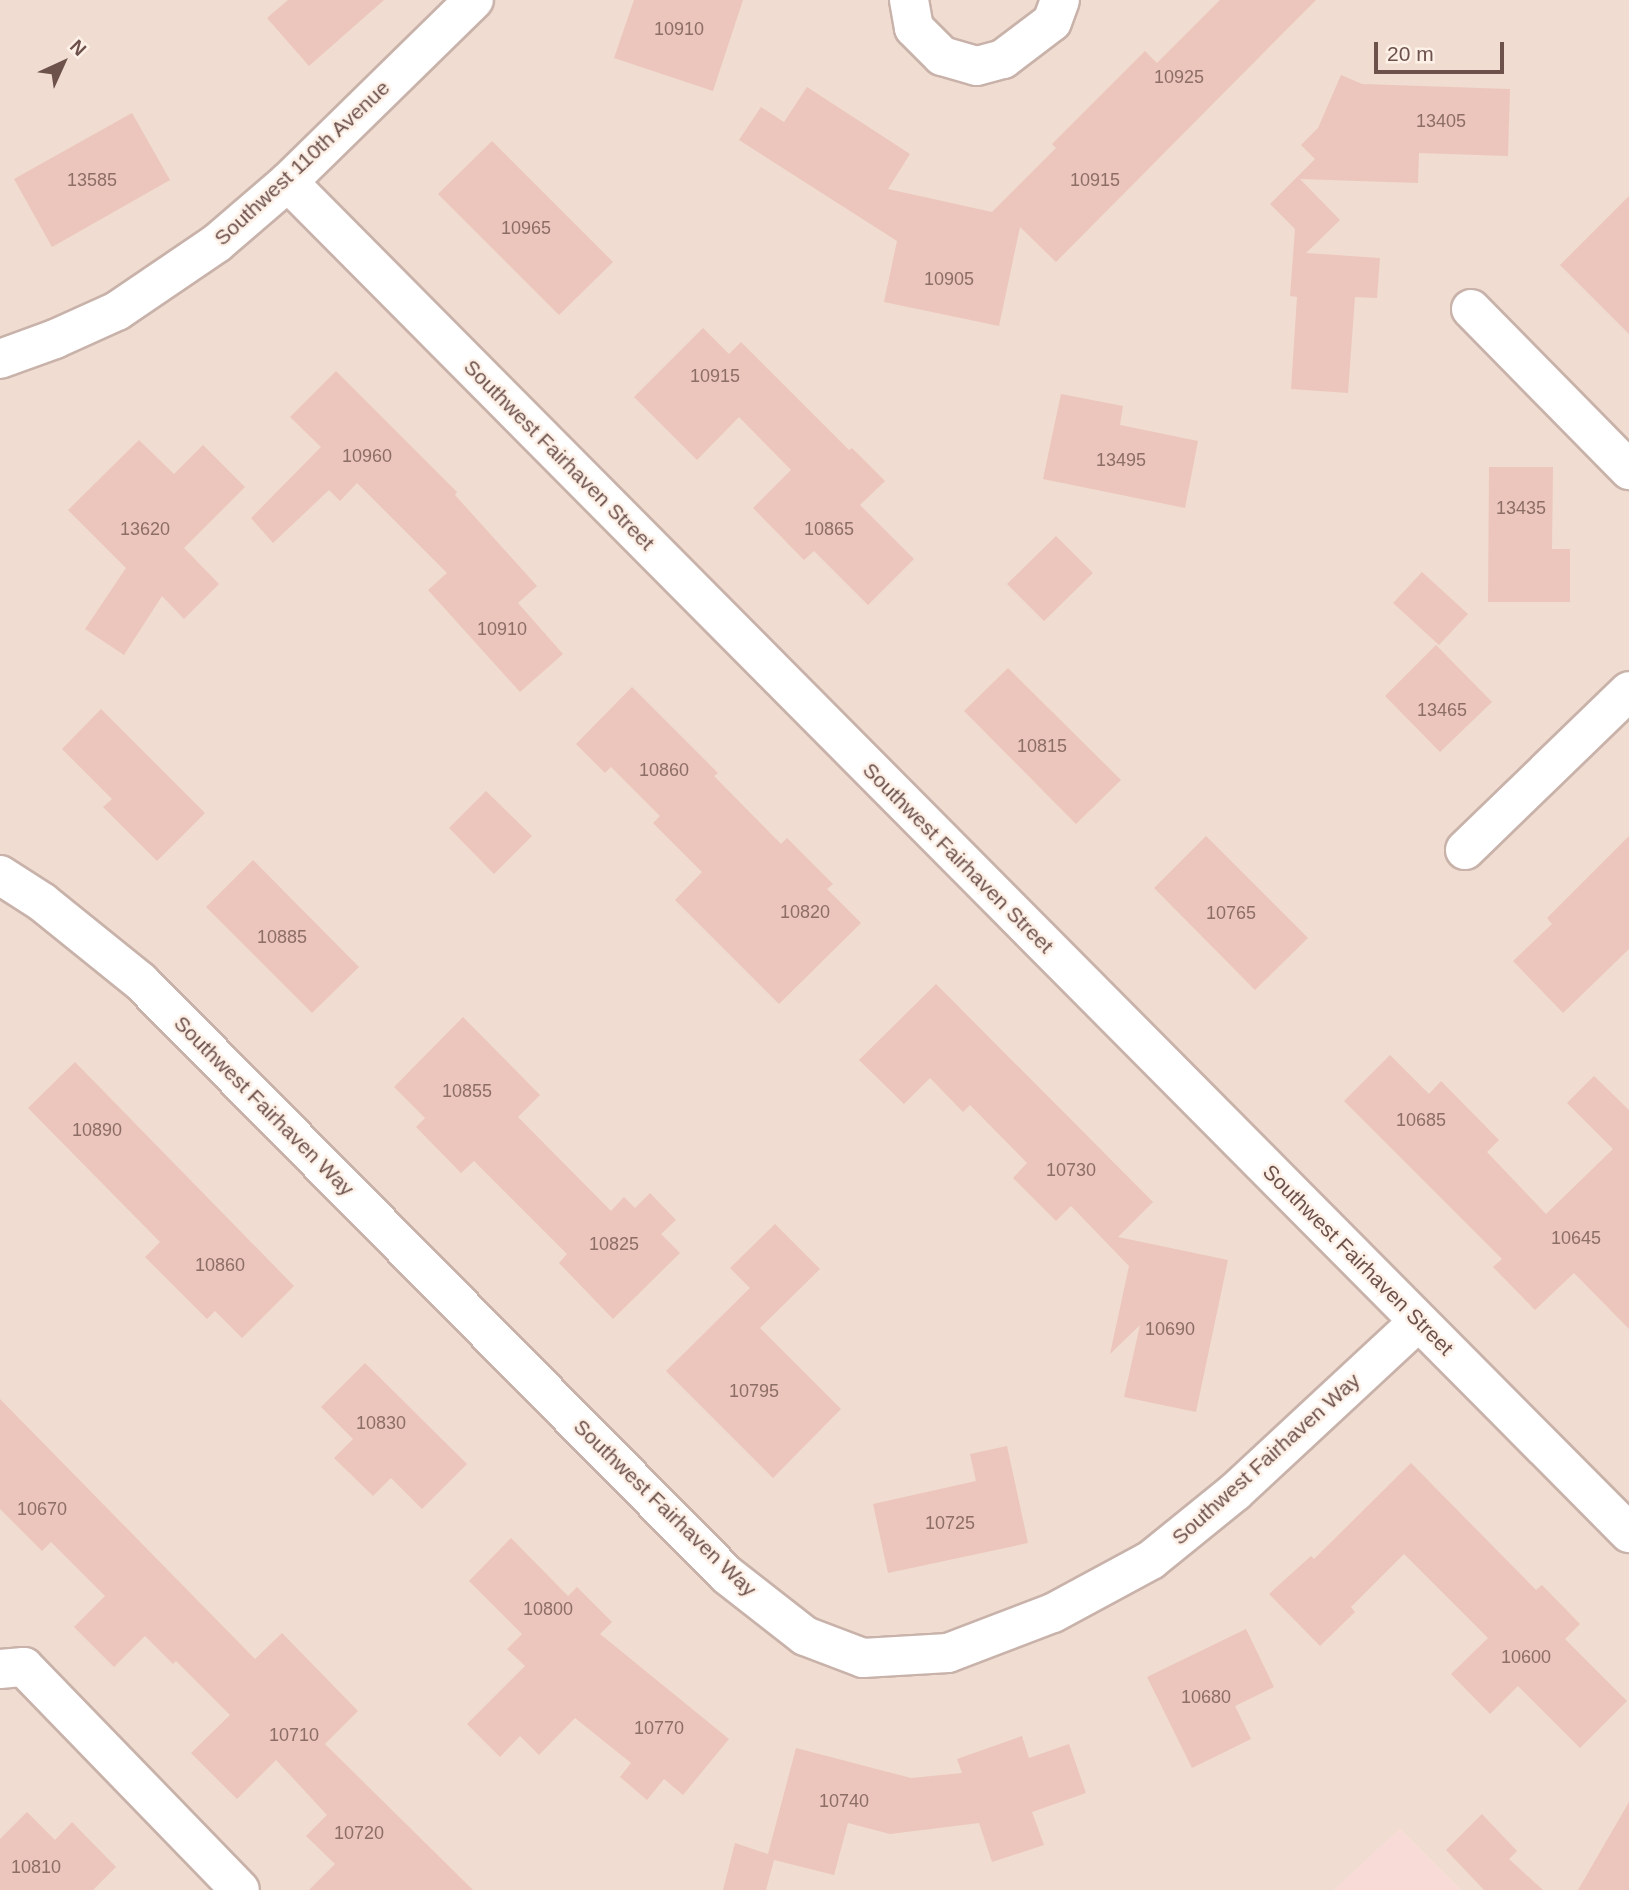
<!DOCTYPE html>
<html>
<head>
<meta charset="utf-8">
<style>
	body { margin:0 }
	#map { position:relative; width:1629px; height:1890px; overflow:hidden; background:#f9ebe1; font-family:Arial,sans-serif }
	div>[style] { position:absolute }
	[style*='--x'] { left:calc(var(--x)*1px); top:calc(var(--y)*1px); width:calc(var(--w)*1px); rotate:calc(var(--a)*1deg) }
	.residential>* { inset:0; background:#f0dcd0 }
	.commercial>* { inset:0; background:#f8dad6 }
	.building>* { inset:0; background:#ecc6bc }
	.roads { filter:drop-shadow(2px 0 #c8b2aa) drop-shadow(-2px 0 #c8b2aa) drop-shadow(0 2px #c8b2aa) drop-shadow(0 -2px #c8b2aa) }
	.minor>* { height:38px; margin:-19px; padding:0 19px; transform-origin:19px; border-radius:19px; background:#fff }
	span { translate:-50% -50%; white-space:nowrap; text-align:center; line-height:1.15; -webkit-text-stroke:5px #fdf0e6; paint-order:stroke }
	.number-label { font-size:18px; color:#8d6e67 }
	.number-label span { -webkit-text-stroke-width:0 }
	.street-label { font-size:21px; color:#6d514b }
	.north { position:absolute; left:28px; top:28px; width:70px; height:70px; -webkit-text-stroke:5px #fdf0e6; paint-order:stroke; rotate:45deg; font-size:19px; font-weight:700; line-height:28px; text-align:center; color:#6d514b }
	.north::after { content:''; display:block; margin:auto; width:24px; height:32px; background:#6d514b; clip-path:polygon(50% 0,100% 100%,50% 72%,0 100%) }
	.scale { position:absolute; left:1374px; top:42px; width:130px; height:32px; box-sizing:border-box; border:4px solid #6d514b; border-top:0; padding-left:9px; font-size:21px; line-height:24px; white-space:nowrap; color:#6d514b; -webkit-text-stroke:5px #fdf0e6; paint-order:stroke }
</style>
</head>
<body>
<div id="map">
	<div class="residential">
		<i style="clip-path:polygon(0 0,1629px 0,1629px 1890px,1461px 1890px,1400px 1829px,1334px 1890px,0 1890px)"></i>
	</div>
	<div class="commercial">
		<i style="clip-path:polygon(1400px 1829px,1461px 1890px,1334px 1890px)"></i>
	</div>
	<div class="building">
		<i style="clip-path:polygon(288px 0,384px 0,309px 66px,267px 18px)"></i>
		<i style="clip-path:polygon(634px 0,743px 0,713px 91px,614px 58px)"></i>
		<i style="clip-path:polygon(1220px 0,1316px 0,1056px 262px,1020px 227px,999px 326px,884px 302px,897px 241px,739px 140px,761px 107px,784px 122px,807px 87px,910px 154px,888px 189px,992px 212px,1056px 148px,1052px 144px,1145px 51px,1157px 63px)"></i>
		<i style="clip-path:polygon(1341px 75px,1362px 84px,1510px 89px,1508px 156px,1419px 153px,1418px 183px,1300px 179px,1340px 220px,1306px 253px,1380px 258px,1377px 298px,1355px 297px,1348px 393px,1291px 389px,1297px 297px,1290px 296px,1295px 229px,1270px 204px,1315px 159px,1301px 145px,1318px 128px)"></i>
		<i style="clip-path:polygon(132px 113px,170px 180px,52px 247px,14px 179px)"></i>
		<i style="clip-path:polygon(492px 141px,613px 262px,559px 315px,438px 194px)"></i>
		<i style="clip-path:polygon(1629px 196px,1629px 334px,1560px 265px)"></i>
		<i style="clip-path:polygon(703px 328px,729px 354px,741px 342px,849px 450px,852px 448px,885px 481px,860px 505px,914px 559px,868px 605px,814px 551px,804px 560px,753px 508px,791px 470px,739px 417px,697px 460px,634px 397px)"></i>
		<i style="clip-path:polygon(336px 371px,457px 492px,455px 495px,537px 586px,518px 603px,563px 654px,520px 692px,428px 590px,447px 573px,357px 483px,340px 501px,329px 490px,273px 543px,251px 518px,321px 447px,290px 417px)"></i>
		<i style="clip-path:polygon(1061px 394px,1123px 406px,1120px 425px,1198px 441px,1185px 508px,1043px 479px)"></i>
		<i style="clip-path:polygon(139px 440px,174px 474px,203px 445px,245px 487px,184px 548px,219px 584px,184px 619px,162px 596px,124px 655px,85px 629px,126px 568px,68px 510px)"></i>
		<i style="clip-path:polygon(1489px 467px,1553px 467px,1552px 549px,1570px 549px,1570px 602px,1488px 602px)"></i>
		<i style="clip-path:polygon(1056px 536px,1093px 573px,1044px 621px,1007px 584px)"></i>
		<i style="clip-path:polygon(1422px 572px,1468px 614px,1439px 645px,1393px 603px)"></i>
		<i style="clip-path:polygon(1436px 645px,1492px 702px,1440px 752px,1385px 696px)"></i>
		<i style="clip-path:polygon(1008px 668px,1121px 780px,1076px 824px,964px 711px)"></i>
		<i style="clip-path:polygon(632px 687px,718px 773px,714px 776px,781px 844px,787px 838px,833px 884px,827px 889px,861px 923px,779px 1004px,675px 900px,702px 872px,653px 823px,660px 816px,611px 767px,605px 773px,576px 744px)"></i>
		<i style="clip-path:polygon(101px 709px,205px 813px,157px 861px,103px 807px,112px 799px,62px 749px)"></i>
		<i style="clip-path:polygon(486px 791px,532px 836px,494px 874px,449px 828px)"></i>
		<i style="clip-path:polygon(1206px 836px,1308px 938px,1255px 990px,1154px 888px)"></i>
		<i style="clip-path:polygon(1629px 836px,1629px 949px,1563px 1013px,1513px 961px,1552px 924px,1547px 918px)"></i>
		<i style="clip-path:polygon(253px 860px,359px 967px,312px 1013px,206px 907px)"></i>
		<i style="clip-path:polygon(936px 984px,1153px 1202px,1118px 1237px,1228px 1260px,1196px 1412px,1124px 1397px,1140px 1325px,1110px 1354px,1129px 1266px,1071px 1206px,1056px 1221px,1013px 1178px,1027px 1163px,970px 1105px,963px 1112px,930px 1078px,904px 1104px,859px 1060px)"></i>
		<i style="clip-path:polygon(463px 1017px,540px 1095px,518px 1117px,611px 1211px,624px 1197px,635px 1208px,650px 1193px,676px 1220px,661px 1234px,680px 1253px,613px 1319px,559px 1263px,567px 1254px,474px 1161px,461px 1173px,416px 1127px,425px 1118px,394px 1087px)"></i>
		<i style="clip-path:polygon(1390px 1055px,1429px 1094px,1441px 1081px,1499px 1140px,1487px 1152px,1546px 1214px,1613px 1149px,1567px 1103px,1594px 1076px,1629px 1110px,1629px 1329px,1574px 1273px,1535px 1310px,1493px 1267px,1502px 1259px,1344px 1101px)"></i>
		<i style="clip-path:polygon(75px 1062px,294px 1286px,242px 1338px,215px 1311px,207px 1319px,145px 1257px,160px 1242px,28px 1108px)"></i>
		<i style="clip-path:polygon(775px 1224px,820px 1269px,760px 1328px,841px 1409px,773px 1478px,666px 1371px,750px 1288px,730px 1268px)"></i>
		<i style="clip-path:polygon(365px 1363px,467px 1464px,422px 1509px,391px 1478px,373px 1496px,334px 1458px,353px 1439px,321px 1407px)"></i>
		<i style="clip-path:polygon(0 1399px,255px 1659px,282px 1633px,358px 1711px,325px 1744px,473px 1890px,309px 1890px,335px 1864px,306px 1836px,327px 1815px,276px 1760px,237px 1799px,191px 1753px,230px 1715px,176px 1661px,173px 1664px,145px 1636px,114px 1667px,74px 1627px,105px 1596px,51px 1542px,42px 1551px,0 1509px)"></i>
		<i style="clip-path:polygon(1007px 1446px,1028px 1543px,888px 1573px,873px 1504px,976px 1481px,970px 1454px)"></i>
		<i style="clip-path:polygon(1411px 1463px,1536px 1590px,1542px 1585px,1580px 1624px,1565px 1639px,1627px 1701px,1580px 1748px,1518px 1686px,1490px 1714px,1451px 1674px,1488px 1638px,1404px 1554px,1351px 1607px,1355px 1612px,1320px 1646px,1269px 1594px,1311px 1556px,1314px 1559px)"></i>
		<i style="clip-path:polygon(511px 1538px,568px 1596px,577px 1587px,612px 1622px,600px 1634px,729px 1739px,683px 1795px,664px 1779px,647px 1800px,620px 1777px,631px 1763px,575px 1718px,539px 1755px,520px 1736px,500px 1757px,467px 1724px,525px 1666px,507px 1649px,522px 1634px,469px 1581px)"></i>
		<i style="clip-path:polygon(1246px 1629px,1274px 1687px,1235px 1706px,1251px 1739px,1192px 1768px,1147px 1677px)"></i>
		<i style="clip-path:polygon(1022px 1736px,1029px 1758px,1069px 1744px,1086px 1793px,1032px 1812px,1044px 1845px,992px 1862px,979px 1823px,890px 1834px,848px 1823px,834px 1875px,774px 1860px,766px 1890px,723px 1890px,735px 1843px,768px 1854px,796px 1748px,911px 1778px,962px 1773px,957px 1759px)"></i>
		<i style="clip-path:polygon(1629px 1802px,1629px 1890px,1578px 1890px)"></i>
		<i style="clip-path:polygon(27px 1812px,55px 1840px,72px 1822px,116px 1867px,93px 1890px,0 1890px,0 1839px)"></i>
		<i style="clip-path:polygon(1482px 1814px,1517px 1851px,1509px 1859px,1543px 1890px,1484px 1890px,1446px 1850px)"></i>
	</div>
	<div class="roads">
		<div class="minor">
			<i style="--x:909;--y:0;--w:28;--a:80"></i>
			<i style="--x:914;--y:28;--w:40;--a:45"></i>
			<i style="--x:942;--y:56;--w:36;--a:16"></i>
			<i style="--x:977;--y:66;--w:27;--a:-15"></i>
			<i style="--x:1003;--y:59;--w:61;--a:-37.1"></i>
			<i style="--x:1052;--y:22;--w:23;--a:-70"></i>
			<i style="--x:288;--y:182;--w:1904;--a:45.21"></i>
			<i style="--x:1471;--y:309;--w:226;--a:45.5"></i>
			<i style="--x:0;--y:359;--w:59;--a:-20"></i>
			<i style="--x:55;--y:339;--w:68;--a:-24.3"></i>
			<i style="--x:117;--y:311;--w:121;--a:-34.2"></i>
			<i style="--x:217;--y:243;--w:94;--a:-40.7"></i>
			<i style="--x:288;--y:182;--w:260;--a:-44.4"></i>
			<i style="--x:1465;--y:850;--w:228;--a:-44.1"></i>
			<i style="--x:0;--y:875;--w:50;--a:32.7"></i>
			<i style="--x:42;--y:902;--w:127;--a:38.9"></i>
			<i style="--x:141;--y:982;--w:834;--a:45.34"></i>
			<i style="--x:727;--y:1575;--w:99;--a:38"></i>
			<i style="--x:805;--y:1636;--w:62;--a:20.8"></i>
			<i style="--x:863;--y:1658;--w:85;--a:-3.4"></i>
			<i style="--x:948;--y:1653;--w:112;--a:-20.9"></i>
			<i style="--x:1053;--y:1613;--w:111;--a:-28.4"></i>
			<i style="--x:1151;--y:1560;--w:108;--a:-39"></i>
			<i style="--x:1235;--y:1492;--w:250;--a:-42.9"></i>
			<i style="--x:0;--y:1669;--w:24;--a:-5"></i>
			<i style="--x:24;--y:1667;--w:310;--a:45.9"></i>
		</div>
	</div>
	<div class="number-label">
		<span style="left:679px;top:29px">10910</span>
		<span style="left:1179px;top:77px">10925</span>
		<span style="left:1441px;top:121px">13405</span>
		<span style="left:92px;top:180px">13585</span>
		<span style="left:1095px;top:180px">10915</span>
		<span style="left:526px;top:228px">10965</span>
		<span style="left:949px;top:279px">10905</span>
		<span style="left:715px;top:376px">10915</span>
		<span style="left:367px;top:456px">10960</span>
		<span style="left:1121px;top:460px">13495</span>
		<span style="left:1521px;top:508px">13435</span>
		<span style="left:145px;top:529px">13620</span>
		<span style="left:829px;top:529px">10865</span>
		<span style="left:502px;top:629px">10910</span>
		<span style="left:1442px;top:710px">13465</span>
		<span style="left:1042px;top:746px">10815</span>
		<span style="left:664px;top:770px">10860</span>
		<span style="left:805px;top:912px">10820</span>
		<span style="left:1231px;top:913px">10765</span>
		<span style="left:282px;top:937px">10885</span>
		<span style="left:467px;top:1091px">10855</span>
		<span style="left:1421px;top:1120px">10685</span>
		<span style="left:97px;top:1130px">10890</span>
		<span style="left:1071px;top:1170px">10730</span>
		<span style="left:1576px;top:1238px">10645</span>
		<span style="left:614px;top:1244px">10825</span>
		<span style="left:220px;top:1265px">10860</span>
		<span style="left:1170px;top:1329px">10690</span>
		<span style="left:754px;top:1391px">10795</span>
		<span style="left:381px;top:1423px">10830</span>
		<span style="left:42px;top:1509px">10670</span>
		<span style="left:950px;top:1523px">10725</span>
		<span style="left:548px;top:1609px">10800</span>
		<span style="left:1526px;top:1657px">10600</span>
		<span style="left:1206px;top:1697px">10680</span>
		<span style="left:659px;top:1728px">10770</span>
		<span style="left:294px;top:1735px">10710</span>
		<span style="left:844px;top:1801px">10740</span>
		<span style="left:359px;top:1833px">10720</span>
		<span style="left:36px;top:1867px">10810</span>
	</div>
	<div class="street-label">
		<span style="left:302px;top:163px;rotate:-43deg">Southwest 110th Avenue</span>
		<span style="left:559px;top:455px;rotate:45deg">Southwest Fairhaven Street</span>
		<span style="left:958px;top:858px;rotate:45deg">Southwest Fairhaven Street</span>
		<span style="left:264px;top:1106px;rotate:45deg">Southwest Fairhaven Way</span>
		<span style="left:1358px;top:1260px;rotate:45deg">Southwest Fairhaven Street</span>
		<span style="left:1266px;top:1459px;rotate:-42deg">Southwest Fairhaven Way</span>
		<span style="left:665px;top:1508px;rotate:44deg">Southwest Fairhaven Way</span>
	</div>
	<div class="north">N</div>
	<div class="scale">20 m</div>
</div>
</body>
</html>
